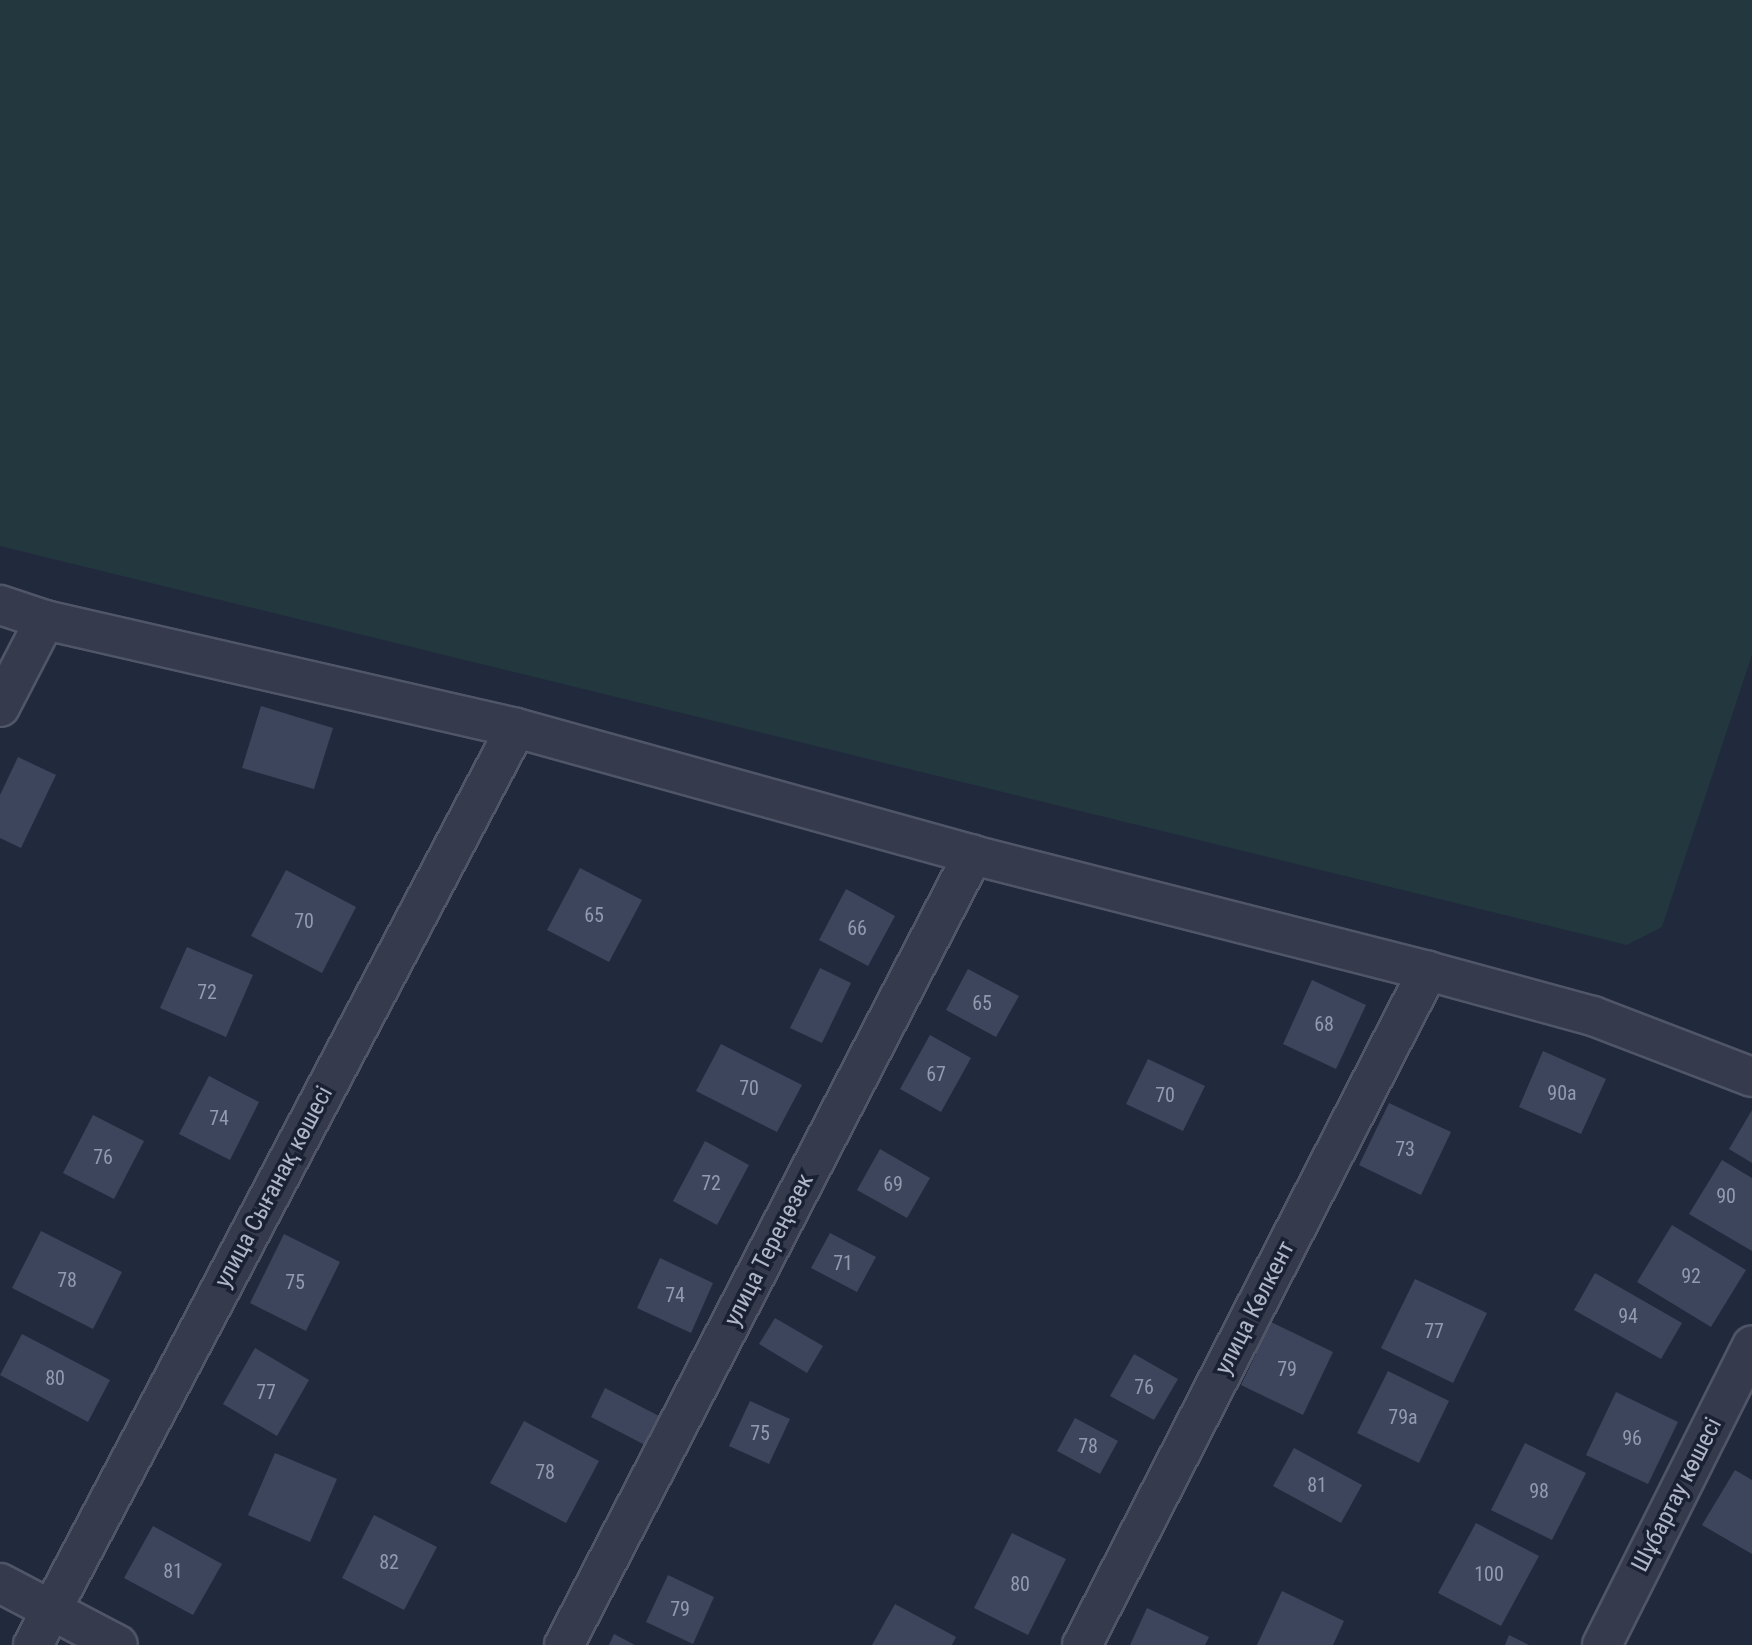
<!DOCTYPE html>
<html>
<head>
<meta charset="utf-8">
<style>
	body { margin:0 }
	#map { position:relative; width:1752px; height:1645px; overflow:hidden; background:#21293d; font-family:"Roboto Condensed",sans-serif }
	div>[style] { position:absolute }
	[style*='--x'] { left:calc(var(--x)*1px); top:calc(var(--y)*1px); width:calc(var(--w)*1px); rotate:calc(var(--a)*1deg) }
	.green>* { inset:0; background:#23373e }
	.building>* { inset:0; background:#3d455d }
	.roads { filter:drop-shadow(2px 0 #505668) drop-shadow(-2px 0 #505668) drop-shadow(0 2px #505668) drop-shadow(0 -2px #505668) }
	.street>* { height:38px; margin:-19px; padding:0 19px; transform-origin:19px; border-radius:19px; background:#353b4d }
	span { translate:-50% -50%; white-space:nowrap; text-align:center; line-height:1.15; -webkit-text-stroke:7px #1a2132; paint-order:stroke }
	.number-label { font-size:20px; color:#939aae }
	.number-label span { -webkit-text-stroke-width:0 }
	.street-label { font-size:24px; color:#b0b6c9 }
</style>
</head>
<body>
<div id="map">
	<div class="green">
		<i style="clip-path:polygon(0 0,1752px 0,1752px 655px,1662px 927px,1627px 945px,0 546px)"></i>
	</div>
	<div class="building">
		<i style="clip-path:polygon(261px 706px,333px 728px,314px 789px,242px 768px)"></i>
		<i style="clip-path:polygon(18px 757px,56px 775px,21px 848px,0 838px,0 795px)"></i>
		<i style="clip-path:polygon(580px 868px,642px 900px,609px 962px,547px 930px)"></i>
		<i style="clip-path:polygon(286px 870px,356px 907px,322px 973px,251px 936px)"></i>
		<i style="clip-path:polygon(846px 889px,895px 916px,868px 966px,819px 940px)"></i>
		<i style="clip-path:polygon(187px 947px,253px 975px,226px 1037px,160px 1008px)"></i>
		<i style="clip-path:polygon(820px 968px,851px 983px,822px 1043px,790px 1028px)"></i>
		<i style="clip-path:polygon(968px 969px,1019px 996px,996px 1037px,946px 1010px)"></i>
		<i style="clip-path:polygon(1312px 980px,1366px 1005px,1336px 1069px,1283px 1044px)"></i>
		<i style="clip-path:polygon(930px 1035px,971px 1058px,941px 1112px,900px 1089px)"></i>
		<i style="clip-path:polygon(721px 1044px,802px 1085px,777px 1132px,696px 1091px)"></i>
		<i style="clip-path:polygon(1543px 1051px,1606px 1079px,1581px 1134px,1519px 1107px)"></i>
		<i style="clip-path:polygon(1148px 1059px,1205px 1086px,1183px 1131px,1126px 1104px)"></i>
		<i style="clip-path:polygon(209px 1076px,259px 1102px,230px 1160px,179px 1134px)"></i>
		<i style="clip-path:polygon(1389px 1103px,1451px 1132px,1421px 1195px,1359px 1165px)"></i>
		<i style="clip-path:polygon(1752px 1110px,1752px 1163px,1729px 1149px)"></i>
		<i style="clip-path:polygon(93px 1115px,144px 1141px,114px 1199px,63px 1173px)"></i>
		<i style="clip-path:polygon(705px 1141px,749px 1165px,717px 1225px,673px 1201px)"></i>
		<i style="clip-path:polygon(880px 1149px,930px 1178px,907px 1218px,857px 1190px)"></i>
		<i style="clip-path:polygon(1722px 1160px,1752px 1178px,1752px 1251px,1689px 1214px)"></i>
		<i style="clip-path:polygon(1672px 1225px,1746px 1270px,1711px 1327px,1637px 1282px)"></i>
		<i style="clip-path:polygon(41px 1231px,122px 1272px,93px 1329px,12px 1288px)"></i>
		<i style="clip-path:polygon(830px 1233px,876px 1257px,857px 1292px,811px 1268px)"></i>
		<i style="clip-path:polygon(284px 1234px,340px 1262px,306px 1331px,250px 1303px)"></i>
		<i style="clip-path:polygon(660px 1258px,713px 1283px,691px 1333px,637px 1308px)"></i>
		<i style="clip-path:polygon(1595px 1273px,1682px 1323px,1661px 1359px,1574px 1310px)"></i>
		<i style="clip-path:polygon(1415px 1279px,1487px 1313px,1453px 1383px,1381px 1348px)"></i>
		<i style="clip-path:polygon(775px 1318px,823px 1346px,807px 1373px,759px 1344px)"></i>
		<i style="clip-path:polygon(1271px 1322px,1333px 1352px,1303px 1415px,1241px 1385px)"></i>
		<i style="clip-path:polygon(22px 1334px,110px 1380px,88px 1422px,0 1375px)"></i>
		<i style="clip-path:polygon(255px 1348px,309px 1380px,277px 1436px,223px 1404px)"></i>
		<i style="clip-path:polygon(1134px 1354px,1178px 1379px,1154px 1420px,1110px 1396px)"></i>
		<i style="clip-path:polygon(1388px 1371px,1449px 1401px,1419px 1463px,1357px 1433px)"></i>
		<i style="clip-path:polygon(605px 1388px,659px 1416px,645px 1445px,591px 1417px)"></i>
		<i style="clip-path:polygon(1616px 1392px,1678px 1422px,1648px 1484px,1586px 1455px)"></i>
		<i style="clip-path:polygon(750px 1401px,790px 1419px,769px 1464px,729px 1446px)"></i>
		<i style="clip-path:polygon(1075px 1418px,1118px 1441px,1100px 1474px,1057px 1451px)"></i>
		<i style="clip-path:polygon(524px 1421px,599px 1461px,566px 1523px,490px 1483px)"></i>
		<i style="clip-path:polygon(1525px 1443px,1586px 1473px,1552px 1540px,1491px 1510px)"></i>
		<i style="clip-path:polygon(1294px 1448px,1362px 1485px,1341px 1523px,1273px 1486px)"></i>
		<i style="clip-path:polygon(275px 1453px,337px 1479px,310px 1542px,248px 1515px)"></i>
		<i style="clip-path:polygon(1735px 1470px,1752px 1480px,1752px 1554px,1702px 1525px)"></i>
		<i style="clip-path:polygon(374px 1515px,437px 1547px,404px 1610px,342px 1578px)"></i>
		<i style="clip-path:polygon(1476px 1523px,1539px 1556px,1501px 1626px,1438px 1593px)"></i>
		<i style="clip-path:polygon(153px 1526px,222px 1564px,193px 1615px,124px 1578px)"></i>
		<i style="clip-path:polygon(1012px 1533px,1066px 1559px,1028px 1635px,974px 1608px)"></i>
		<i style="clip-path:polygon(668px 1575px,714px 1597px,693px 1644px,646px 1622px)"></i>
		<i style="clip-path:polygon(1282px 1591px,1344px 1621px,1333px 1645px,1257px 1645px)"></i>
		<i style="clip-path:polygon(895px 1604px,956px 1637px,952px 1645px,872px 1645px)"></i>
		<i style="clip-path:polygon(1147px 1608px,1209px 1637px,1205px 1645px,1130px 1645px)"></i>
		<i style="clip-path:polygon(614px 1634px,635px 1645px,609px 1645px)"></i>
		<i style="clip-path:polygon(1509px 1635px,1529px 1645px,1505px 1645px)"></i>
	</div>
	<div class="roads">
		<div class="street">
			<i style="--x:0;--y:605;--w:47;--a:18.4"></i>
			<i style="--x:45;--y:620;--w:483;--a:12.9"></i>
			<i style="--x:516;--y:728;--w:474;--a:15.5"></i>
			<i style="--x:973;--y:855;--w:470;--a:14.3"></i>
			<i style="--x:1428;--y:971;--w:171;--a:15.3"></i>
			<i style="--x:1593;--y:1016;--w:170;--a:21"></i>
			<i style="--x:0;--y:707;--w:98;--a:-62.7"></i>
			<i style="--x:0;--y:1583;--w:133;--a:27.7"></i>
			<i style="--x:33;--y:1645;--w:1036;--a:-62.22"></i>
			<i style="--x:564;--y:1645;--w:890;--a:-62.63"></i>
			<i style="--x:1082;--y:1645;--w:758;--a:-62.83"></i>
			<i style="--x:1602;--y:1645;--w:335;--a:-63.4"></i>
		</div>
	</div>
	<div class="number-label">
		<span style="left:594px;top:915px">65</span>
		<span style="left:304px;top:921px">70</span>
		<span style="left:857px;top:928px">66</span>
		<span style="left:207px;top:992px">72</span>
		<span style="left:982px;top:1003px">65</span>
		<span style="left:1324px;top:1024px">68</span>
		<span style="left:936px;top:1074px">67</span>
		<span style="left:749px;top:1088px">70</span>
		<span style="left:1562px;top:1093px">90а</span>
		<span style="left:1165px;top:1095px">70</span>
		<span style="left:219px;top:1118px">74</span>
		<span style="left:1405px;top:1149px">73</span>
		<span style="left:103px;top:1157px">76</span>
		<span style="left:711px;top:1183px">72</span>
		<span style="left:893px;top:1184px">69</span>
		<span style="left:1726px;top:1196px">90</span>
		<span style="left:843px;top:1263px">71</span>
		<span style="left:1691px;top:1276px">92</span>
		<span style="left:67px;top:1280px">78</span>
		<span style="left:295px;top:1282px">75</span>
		<span style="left:675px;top:1295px">74</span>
		<span style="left:1628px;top:1316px">94</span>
		<span style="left:1434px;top:1331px">77</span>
		<span style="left:1287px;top:1369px">79</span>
		<span style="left:55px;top:1378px">80</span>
		<span style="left:1144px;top:1387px">76</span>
		<span style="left:266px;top:1392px">77</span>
		<span style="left:1403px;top:1417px">79а</span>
		<span style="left:760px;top:1433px">75</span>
		<span style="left:1632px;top:1438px">96</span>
		<span style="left:1088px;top:1446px">78</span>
		<span style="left:545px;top:1472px">78</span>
		<span style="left:1317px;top:1485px">81</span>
		<span style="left:1539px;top:1491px">98</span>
		<span style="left:389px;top:1562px">82</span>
		<span style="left:173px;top:1571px">81</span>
		<span style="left:1489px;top:1574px">100</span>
		<span style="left:1020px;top:1584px">80</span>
		<span style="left:680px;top:1609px">79</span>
	</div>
	<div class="street-label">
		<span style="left:274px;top:1187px;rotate:-62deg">улица Сығанақ көшесі</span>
		<span style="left:769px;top:1250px;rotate:-63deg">улица Тереңөзек</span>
		<span style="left:1255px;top:1308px;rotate:-63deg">улица Көлкент</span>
		<span style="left:1677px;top:1495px;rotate:-63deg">Шұбартау көшесі</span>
	</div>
</div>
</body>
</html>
